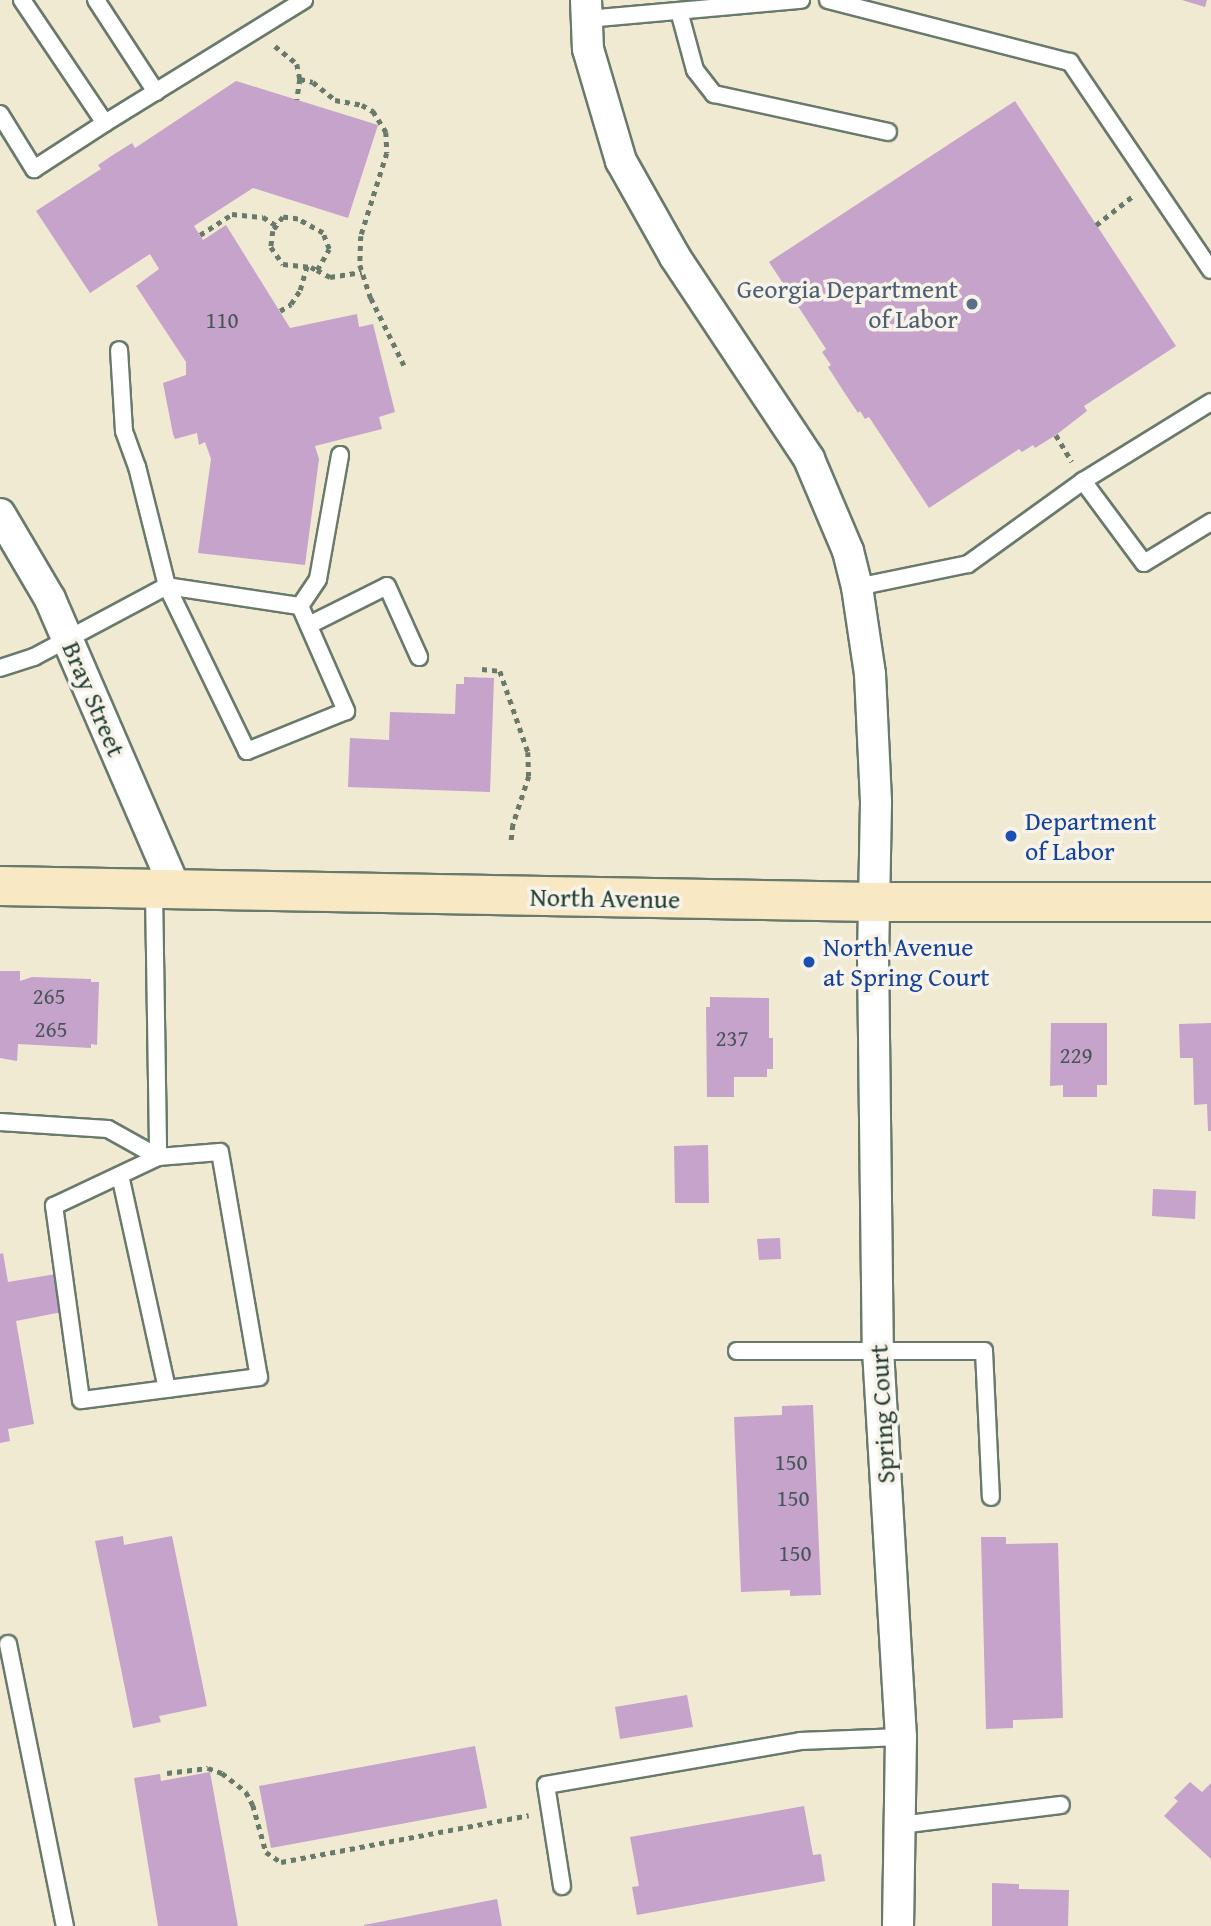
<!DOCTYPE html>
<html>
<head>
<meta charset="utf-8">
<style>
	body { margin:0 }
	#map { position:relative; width:1211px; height:1926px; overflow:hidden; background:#f0ead2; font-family:"Gentium Book Plus",serif }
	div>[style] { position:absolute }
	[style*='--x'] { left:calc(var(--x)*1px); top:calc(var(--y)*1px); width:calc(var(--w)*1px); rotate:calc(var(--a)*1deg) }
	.building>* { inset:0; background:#c5a3ca }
	.path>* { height:4.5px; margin-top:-2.25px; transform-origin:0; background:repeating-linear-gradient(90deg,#687a6b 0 5px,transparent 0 10px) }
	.roads { filter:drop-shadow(2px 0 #687a6b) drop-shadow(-2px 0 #687a6b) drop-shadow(0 2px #687a6b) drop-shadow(0 -2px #687a6b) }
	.service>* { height:16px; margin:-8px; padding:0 8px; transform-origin:8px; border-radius:8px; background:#fff }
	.minor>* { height:30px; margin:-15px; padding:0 15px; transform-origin:15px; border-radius:15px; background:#fff }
	.secondary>* { height:38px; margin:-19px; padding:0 19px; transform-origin:19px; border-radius:19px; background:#f8e8c3 }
	.dots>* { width:19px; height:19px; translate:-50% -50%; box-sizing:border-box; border:4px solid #f7f3e8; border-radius:50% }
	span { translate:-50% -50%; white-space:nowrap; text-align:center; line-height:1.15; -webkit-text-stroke:7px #f7f3e8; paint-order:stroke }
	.number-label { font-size:23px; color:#48565a }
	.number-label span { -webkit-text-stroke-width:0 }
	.service-label { font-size:26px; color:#4e5e75 }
	.right { translate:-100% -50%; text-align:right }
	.street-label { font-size:26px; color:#1f3d34 }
	.transit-label { font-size:26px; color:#164399 }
	.left { translate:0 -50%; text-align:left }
</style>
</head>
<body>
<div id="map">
	<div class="building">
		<i style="clip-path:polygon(1182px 0,1207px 0,1205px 7px)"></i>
		<i style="clip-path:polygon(236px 81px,378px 125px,348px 218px,253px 188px,194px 226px,203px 240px,226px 225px,290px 328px,357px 314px,359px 327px,373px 324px,395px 412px,379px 417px,382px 429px,315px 446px,319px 459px,305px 565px,198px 553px,211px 459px,205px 442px,199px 445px,197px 433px,175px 439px,173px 434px,163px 383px,186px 375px,186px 362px,136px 286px,159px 269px,150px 254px,90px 293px,36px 211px,101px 169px,98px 165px,113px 155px,132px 143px,135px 148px)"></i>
		<i style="clip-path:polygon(1015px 101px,1176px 346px,1084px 406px,1087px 411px,1056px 435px,1035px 448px,1033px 445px,1022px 452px,1019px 449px,929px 508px,869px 417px,865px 419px,860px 411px,858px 413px,844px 392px,828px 367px,831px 365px,822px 352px,826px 349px,769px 262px)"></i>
		<i style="clip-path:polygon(464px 677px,494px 678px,490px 792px,348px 787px,350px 738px,389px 740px,390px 712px,455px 714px,456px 684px,464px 684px)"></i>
		<i style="clip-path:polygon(0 971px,20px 971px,20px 981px,32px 977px,91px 979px,91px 982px,99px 982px,97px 1045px,91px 1044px,91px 1048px,18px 1044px,17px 1061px,0 1058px)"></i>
		<i style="clip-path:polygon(710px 997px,769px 998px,769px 1038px,773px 1038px,773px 1069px,767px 1069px,767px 1077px,734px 1077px,734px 1097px,707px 1097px,706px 1007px,710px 1007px)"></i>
		<i style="clip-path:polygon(1051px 1023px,1107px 1023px,1107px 1085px,1097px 1085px,1097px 1097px,1063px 1097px,1063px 1085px,1050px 1086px)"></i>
		<i style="clip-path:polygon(1211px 1023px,1211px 1131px,1208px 1131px,1207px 1104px,1194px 1105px,1193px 1058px,1180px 1058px,1179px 1024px)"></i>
		<i style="clip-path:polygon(708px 1145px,709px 1203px,675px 1203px,674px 1146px)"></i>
		<i style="clip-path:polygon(1153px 1189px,1196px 1191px,1195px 1219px,1152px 1216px)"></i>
		<i style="clip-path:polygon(780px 1238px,781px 1259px,759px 1260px,757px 1239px)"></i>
		<i style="clip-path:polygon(3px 1253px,8px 1282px,56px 1274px,62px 1312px,16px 1321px,34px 1424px,8px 1429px,10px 1441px,0 1443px,0 1254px)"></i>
		<i style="clip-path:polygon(813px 1405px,821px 1595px,790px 1596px,790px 1590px,741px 1592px,734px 1417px,782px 1415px,782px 1406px)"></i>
		<i style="clip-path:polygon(123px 1536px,124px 1545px,172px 1536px,207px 1706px,159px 1716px,161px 1722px,133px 1728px,95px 1541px)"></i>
		<i style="clip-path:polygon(981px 1537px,1006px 1537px,1006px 1544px,1058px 1543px,1063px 1718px,1013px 1720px,1013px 1728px,986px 1729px)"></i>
		<i style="clip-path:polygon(687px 1695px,693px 1727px,620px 1739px,615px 1707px)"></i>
		<i style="clip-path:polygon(475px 1746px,487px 1808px,271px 1848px,259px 1786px)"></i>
		<i style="clip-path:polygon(210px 1772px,238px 1926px,158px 1926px,134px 1778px,160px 1774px,161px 1781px)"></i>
		<i style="clip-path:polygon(1190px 1782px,1202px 1792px,1211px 1783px,1211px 1859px,1164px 1816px,1178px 1801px,1174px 1798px)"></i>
		<i style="clip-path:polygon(804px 1806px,813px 1855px,821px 1854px,825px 1881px,637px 1915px,632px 1887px,639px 1886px,630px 1837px)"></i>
		<i style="clip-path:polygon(992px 1883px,1019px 1884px,1019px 1889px,1069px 1890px,1068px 1926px,992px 1926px)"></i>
		<i style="clip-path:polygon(497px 1899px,502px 1926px,364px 1926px,364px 1925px)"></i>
	</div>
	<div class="path">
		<i style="--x:275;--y:46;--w:28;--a:39"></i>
		<i style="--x:297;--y:64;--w:15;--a:79"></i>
		<i style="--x:300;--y:79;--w:21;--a:98"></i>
		<i style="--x:300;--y:79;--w:13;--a:13"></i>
		<i style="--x:313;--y:82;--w:28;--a:39"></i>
		<i style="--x:335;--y:100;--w:27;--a:10"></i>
		<i style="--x:362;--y:105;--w:13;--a:29"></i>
		<i style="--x:373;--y:111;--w:25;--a:58"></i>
		<i style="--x:386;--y:132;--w:21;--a:87"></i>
		<i style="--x:387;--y:153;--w:87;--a:107.4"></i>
		<i style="--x:361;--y:236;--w:29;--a:92"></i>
		<i style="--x:360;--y:265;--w:35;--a:72"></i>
		<i style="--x:371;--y:298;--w:75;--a:63.8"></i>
		<i style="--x:1096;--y:225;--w:48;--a:-38.3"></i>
		<i style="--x:200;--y:235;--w:38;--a:-33"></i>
		<i style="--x:232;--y:214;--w:31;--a:6"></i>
		<i style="--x:263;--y:217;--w:17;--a:33"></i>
		<i style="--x:317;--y:270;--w:24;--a:-60"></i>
		<i style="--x:329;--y:249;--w:17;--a:-111"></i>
		<i style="--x:323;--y:233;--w:29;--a:-151"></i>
		<i style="--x:298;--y:219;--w:15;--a:-172"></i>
		<i style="--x:283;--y:217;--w:17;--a:126"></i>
		<i style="--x:273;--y:231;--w:16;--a:97"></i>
		<i style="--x:271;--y:247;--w:21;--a:55"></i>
		<i style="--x:283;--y:264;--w:28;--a:6"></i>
		<i style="--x:311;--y:267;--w:7;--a:27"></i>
		<i style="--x:317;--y:270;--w:15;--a:28"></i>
		<i style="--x:330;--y:277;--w:32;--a:-9"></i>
		<i style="--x:280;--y:311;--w:13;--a:-32"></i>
		<i style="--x:291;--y:304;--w:17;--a:-57"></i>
		<i style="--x:300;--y:290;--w:25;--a:-74"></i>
		<i style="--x:1056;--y:435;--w:31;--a:59"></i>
		<i style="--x:482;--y:669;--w:18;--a:6"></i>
		<i style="--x:500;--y:671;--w:86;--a:70.9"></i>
		<i style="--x:528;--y:752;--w:24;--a:88"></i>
		<i style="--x:529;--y:776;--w:52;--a:108.1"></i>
		<i style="--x:513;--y:825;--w:18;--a:96"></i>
		<i style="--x:167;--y:1773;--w:41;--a:-7"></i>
		<i style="--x:208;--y:1768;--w:15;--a:20"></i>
		<i style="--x:222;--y:1773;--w:31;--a:38"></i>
		<i style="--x:246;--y:1792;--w:15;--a:62"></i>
		<i style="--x:253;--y:1805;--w:49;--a:74.5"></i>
		<i style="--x:266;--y:1852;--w:18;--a:34"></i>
		<i style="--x:281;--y:1862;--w:252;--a:-10.7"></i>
	</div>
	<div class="roads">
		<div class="service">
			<i style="--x:22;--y:0;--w:148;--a:56"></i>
			<i style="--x:105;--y:123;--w:234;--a:-31.7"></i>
			<i style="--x:96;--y:0;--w:110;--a:56.9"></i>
			<i style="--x:828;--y:0;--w:250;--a:14.4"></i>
			<i style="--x:1070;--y:62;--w:251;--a:55.9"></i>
			<i style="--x:679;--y:11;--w:61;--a:74.8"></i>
			<i style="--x:695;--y:70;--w:31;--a:52"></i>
			<i style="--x:714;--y:94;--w:178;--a:12.3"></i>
			<i style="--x:587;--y:19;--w:215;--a:-5.1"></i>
			<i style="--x:0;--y:114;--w:65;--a:58.3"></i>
			<i style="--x:34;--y:169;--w:85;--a:-32.9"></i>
			<i style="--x:1083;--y:481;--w:102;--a:53.4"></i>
			<i style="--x:1144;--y:563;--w:79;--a:-31.5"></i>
			<i style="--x:167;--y:586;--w:134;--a:8.6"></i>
			<i style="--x:300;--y:606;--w:115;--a:66.3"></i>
			<i style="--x:346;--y:711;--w:107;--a:158"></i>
			<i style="--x:247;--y:751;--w:183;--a:-115.9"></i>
			<i style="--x:857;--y:587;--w:113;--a:-11.7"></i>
			<i style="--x:968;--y:564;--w:142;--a:-35.8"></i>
			<i style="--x:1083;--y:481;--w:150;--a:-31.7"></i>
			<i style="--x:300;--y:606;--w:32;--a:-56"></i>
			<i style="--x:318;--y:579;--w:126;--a:-79.9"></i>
			<i style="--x:309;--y:625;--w:87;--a:-26.6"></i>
			<i style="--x:387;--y:586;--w:78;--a:65.7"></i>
			<i style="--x:0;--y:668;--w:36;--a:-18"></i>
			<i style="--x:34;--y:657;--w:151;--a:-28.1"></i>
			<i style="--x:167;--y:586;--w:123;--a:-104.1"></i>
			<i style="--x:137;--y:467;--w:38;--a:-110"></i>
			<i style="--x:124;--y:431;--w:81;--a:-93.5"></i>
			<i style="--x:154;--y:891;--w:266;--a:89.1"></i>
			<i style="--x:0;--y:1122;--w:108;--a:3.7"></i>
			<i style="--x:108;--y:1129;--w:57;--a:29.2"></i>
			<i style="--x:158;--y:1157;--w:62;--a:-4.6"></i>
			<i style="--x:220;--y:1152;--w:228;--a:80.2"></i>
			<i style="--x:259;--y:1377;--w:179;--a:172.6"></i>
			<i style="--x:81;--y:1400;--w:196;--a:-97.9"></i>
			<i style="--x:54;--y:1206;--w:115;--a:-25.2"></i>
			<i style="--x:120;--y:1175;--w:219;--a:77.6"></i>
			<i style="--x:737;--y:1351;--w:247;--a:0"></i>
			<i style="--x:984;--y:1351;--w:146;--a:87.3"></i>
			<i style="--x:8;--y:1644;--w:288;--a:78.6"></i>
			<i style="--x:900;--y:1825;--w:162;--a:-7.1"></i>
			<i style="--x:562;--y:1886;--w:102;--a:-99"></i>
			<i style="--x:546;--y:1785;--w:258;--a:-9.8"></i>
			<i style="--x:800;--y:1741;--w:101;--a:-2.3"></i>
		</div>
		<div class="minor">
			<i style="--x:586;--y:0;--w:49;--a:87.7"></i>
			<i style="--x:588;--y:49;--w:117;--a:73.6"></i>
			<i style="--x:621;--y:161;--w:110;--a:60.6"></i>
			<i style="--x:675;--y:257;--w:242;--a:56.4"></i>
			<i style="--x:809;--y:459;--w:100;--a:67"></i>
			<i style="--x:848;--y:551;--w:37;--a:76"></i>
			<i style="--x:857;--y:587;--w:88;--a:81.5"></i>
			<i style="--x:870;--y:674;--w:129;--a:87.3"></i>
			<i style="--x:876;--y:803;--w:152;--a:91.1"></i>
			<i style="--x:873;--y:955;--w:395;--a:89.3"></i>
			<i style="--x:878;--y:1350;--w:388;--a:86.6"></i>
			<i style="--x:901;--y:1737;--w:189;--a:90.9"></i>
			<i style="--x:0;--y:514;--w:99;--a:59.5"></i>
			<i style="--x:50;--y:599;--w:317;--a:66.6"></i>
		</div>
		<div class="secondary">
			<i style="--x:0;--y:886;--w:873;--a:1.05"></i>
			<i style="--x:873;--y:902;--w:338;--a:0"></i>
		</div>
	</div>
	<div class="dots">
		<i style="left:972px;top:304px;background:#5c6f8a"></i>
		<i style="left:1011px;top:836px;background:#1a4fb4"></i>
		<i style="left:809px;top:962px;background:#1a4fb4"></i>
	</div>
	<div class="number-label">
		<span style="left:222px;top:320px">110</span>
		<span style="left:49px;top:996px">265</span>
		<span style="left:51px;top:1029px">265</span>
		<span style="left:732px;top:1038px">237</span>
		<span style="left:1076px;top:1055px">229</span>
		<span style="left:791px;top:1462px">150</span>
		<span style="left:793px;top:1498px">150</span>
		<span style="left:795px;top:1553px">150</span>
	</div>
	<div class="service-label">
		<span class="right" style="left:958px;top:304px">Georgia Department<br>of Labor</span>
	</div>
	<div class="street-label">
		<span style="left:94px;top:699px;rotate:67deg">Bray Street</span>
		<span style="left:605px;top:898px;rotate:1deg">North Avenue</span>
		<span style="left:882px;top:1414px;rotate:-93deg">Spring Court</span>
	</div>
	<div class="transit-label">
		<span class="left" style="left:1025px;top:836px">Department<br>of Labor</span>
		<span class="left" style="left:823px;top:962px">North Avenue<br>at Spring Court</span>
	</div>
</div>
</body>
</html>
